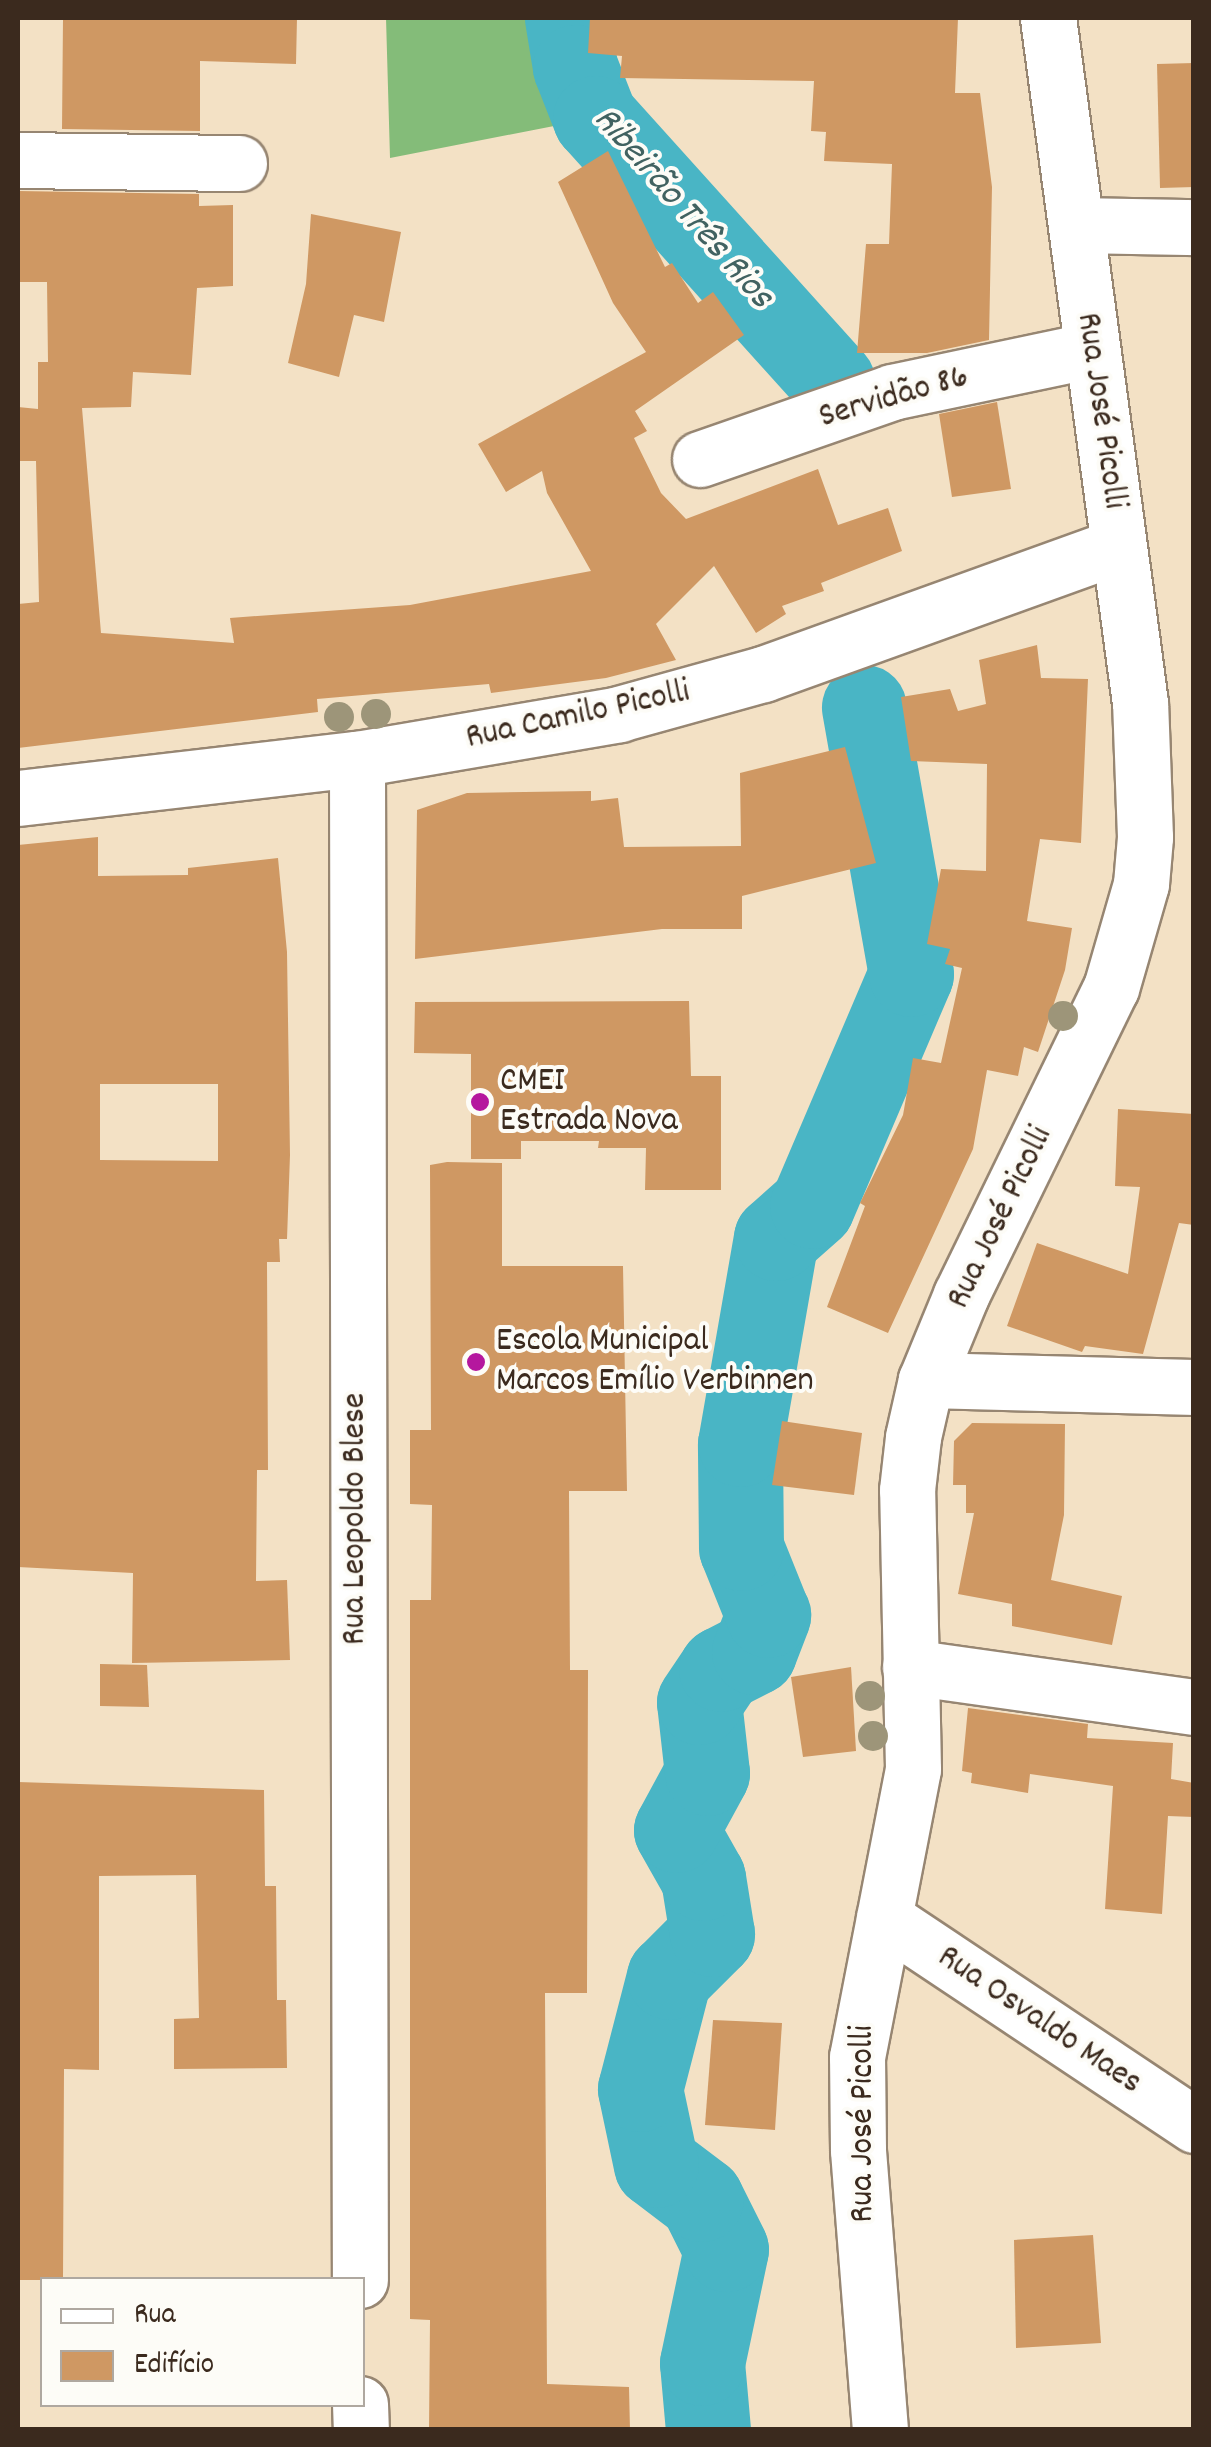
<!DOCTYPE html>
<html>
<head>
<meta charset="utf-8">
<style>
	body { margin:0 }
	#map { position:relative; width:1211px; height:2447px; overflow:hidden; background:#f3e1c5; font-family:Dekko,sans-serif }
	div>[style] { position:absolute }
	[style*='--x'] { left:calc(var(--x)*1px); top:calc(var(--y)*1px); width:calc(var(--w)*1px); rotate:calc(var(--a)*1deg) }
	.forest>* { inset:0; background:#84bc79 }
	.river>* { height:85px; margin:-42.5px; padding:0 42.5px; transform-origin:42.5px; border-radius:42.5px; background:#49b5c5 }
	.building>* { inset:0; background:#cf9863 }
	.roads { filter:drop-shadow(2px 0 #978672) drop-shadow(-2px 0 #978672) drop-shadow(0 2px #978672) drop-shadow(0 -2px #978672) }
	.minor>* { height:55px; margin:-27.5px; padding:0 27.5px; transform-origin:27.5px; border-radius:27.5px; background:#fff }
	.trees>* { width:30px; height:30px; margin:-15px; border-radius:50%; background:#9d9579 }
	.dots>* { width:28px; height:28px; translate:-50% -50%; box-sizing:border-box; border:5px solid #fdfcf7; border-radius:50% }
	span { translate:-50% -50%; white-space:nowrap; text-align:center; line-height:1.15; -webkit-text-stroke:8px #fdfcf7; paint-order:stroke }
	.street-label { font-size:35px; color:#3b2a1e }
	.poi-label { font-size:35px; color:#3b2a1e }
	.left { translate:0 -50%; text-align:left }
	.water-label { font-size:38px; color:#416261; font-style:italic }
	.frame { position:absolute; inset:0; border:20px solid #3b2a1e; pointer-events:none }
	.legend { position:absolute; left:40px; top:2277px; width:325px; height:130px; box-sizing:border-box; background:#fdfcf7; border:2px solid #afa8a0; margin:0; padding:12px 18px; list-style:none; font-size:30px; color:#3b2a1e }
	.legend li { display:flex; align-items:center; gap:20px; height:50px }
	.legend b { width:50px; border:2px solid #afa8a0 }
</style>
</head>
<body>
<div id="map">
	<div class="forest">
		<i style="clip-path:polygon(386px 18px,567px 18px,575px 67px,595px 118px,390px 158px)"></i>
	</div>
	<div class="river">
		<i style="--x:567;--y:18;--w:50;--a:80.7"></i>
		<i style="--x:575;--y:67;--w:55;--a:68.6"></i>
		<i style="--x:595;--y:118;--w:355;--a:48"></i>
		<i style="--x:708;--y:2430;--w:67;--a:-95.1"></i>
		<i style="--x:702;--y:2363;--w:116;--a:-78.1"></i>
		<i style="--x:726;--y:2249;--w:56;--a:-116.6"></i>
		<i style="--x:701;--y:2199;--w:56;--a:-142.9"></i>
		<i style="--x:656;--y:2165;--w:78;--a:-101.9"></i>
		<i style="--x:640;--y:2089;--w:116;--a:-75.5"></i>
		<i style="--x:669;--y:1977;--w:61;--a:-45"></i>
		<i style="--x:712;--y:1934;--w:57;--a:-99.1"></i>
		<i style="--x:703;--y:1878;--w:55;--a:-119.4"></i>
		<i style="--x:676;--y:1830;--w:65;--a:-61.5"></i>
		<i style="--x:707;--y:1773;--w:71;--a:-96.4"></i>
		<i style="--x:699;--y:1702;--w:40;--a:-56"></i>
		<i style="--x:721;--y:1669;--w:37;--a:-27"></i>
		<i style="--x:754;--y:1652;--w:40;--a:-69"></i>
		<i style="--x:768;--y:1615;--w:72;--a:-111.9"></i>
		<i style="--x:741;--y:1548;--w:104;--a:-90.6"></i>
		<i style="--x:740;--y:1444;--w:209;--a:-80.1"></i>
		<i style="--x:776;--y:1238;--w:48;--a:-41.6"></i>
		<i style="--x:812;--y:1206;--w:252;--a:-66.9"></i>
		<i style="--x:911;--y:974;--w:271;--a:-100"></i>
	</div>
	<div class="building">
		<i style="clip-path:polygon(63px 18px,297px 18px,296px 64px,200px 61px,200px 131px,62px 129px)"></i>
		<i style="clip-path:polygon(590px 18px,958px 18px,955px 93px,980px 93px,992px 187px,989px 340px,927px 353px,857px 353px,866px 244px,889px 244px,892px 164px,824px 161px,826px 132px,811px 131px,814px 81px,620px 78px,622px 56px,588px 53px)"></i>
		<i style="clip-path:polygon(1194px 63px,1194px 187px,1160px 188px,1157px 64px)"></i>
		<i style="clip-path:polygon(608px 151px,665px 267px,672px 263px,698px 303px,713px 292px,744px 335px,635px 411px,647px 431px,634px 438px,661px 493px,686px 519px,818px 469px,838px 525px,888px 508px,902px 551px,821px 583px,824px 591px,782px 606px,786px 614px,756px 633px,714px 566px,656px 624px,676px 660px,606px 678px,491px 693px,489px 684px,317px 699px,318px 712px,18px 748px,18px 604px,39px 602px,36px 461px,18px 461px,18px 407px,38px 409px,38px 362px,48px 362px,47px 282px,18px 282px,18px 191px,199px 194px,199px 206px,233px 205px,233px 286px,197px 288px,191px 375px,133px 372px,131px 407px,82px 408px,101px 633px,234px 643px,230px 618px,410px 605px,591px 571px,547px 493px,542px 471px,506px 492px,478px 444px,646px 352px,613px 303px,558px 182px)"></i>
		<i style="clip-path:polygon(311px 214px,401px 232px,384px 322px,354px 315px,339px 377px,288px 363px,306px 284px)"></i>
		<i style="clip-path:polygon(997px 402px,1011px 489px,952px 497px,939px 414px)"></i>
		<i style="clip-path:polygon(1037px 645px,1041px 678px,1088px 679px,1081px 843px,1040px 839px,1027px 921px,1072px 928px,1065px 970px,1038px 1052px,1024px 1047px,1018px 1076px,987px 1070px,973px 1149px,888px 1333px,827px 1307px,865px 1206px,860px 1203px,903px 1115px,913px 1058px,941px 1063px,962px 968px,945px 964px,950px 949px,927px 944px,941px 869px,986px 871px,987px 764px,911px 761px,901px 697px,950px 689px,958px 711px,986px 704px,979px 660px)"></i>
		<i style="clip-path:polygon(845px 747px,876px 863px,742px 896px,742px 929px,662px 929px,415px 959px,417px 810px,467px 793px,591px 791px,591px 801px,618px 798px,624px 847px,741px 846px,740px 773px)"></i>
		<i style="clip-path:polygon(evenodd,98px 837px,98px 876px,188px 875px,188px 868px,278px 858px,287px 952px,290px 1155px,287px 1239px,279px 1239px,280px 1262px,267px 1262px,268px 1470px,257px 1470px,256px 1581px,287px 1580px,290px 1660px,132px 1663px,133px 1573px,18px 1567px,18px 845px,98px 837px,100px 1084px,218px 1084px,218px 1161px,100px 1160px,100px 1084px)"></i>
		<i style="clip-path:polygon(689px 1001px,691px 1076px,721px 1076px,721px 1190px,645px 1190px,646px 1148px,598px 1148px,599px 1141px,521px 1141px,521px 1159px,471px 1159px,471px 1054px,414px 1053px,415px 1002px)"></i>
		<i style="clip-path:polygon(1118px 1109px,1194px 1114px,1194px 1225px,1179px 1223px,1143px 1354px,1085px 1346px,1082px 1352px,1007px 1326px,1037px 1243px,1128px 1274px,1140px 1187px,1115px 1186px)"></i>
		<i style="clip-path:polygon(447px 1162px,502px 1163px,502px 1266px,623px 1266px,627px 1491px,569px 1491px,570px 1670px,588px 1670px,587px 1993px,545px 1993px,547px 2384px,629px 2387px,630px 2430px,429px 2430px,430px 2320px,410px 2319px,410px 1600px,431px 1600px,432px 1505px,410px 1504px,410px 1430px,431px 1430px,430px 1165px)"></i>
		<i style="clip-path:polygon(782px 1421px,862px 1433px,854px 1495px,772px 1485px)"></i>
		<i style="clip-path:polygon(972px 1423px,1065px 1424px,1064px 1515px,1051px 1580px,1122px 1596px,1112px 1645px,1012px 1626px,1012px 1604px,958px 1594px,974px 1513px,966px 1513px,966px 1485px,953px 1485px,954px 1441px)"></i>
		<i style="clip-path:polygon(100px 1664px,147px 1665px,149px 1707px,100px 1706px)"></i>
		<i style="clip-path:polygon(851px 1667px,856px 1751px,803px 1757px,791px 1677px)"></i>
		<i style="clip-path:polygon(968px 1708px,1088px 1724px,1087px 1738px,1173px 1743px,1171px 1779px,1194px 1783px,1194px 1817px,1168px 1816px,1162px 1914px,1105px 1909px,1113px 1786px,1030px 1774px,1028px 1793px,971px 1783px,972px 1773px,962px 1771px)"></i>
		<i style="clip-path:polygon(18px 1782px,264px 1790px,265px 1886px,276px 1886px,277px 2000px,286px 2000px,287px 2068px,174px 2069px,174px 2019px,199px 2018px,196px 1875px,99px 1876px,99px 2070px,64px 2069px,63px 2280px,18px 2280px)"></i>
		<i style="clip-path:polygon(713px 2020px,782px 2023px,775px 2130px,705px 2125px)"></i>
		<i style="clip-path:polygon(1093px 2235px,1101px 2343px,1016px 2348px,1014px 2240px)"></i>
	</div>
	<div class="roads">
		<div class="minor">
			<i style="--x:18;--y:160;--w:221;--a:0.8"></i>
			<i style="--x:1077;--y:225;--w:117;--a:1"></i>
			<i style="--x:700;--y:459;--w:203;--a:-19.2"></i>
			<i style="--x:892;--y:392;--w:203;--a:-11.9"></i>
			<i style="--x:357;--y:759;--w:1521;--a:89.89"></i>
			<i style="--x:18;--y:798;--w:341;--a:-6.6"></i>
			<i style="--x:357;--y:759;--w:266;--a:-9.7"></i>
			<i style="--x:619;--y:714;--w:149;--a:-15.5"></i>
			<i style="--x:763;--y:674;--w:377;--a:-19.8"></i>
			<i style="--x:926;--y:1380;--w:268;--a:1.5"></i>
			<i style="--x:910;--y:1667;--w:287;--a:8"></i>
			<i style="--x:884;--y:1918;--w:373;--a:33.7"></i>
			<i style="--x:360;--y:2404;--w:26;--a:88"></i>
			<i style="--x:880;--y:2430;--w:281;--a:-94.5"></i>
			<i style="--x:858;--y:2150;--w:93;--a:-90.6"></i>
			<i style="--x:857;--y:2057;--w:293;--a:-79"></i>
			<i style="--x:913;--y:1769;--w:279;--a:-91.2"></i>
			<i style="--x:907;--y:1490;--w:53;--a:-83.5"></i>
			<i style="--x:913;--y:1437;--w:58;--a:-77.2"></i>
			<i style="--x:926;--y:1380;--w:92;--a:-67.6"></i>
			<i style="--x:961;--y:1295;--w:342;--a:-64"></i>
			<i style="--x:1111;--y:988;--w:108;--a:-73.9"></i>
			<i style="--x:1141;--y:884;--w:47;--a:-85.1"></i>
			<i style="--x:1145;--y:837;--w:134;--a:-92.1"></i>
			<i style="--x:1140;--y:703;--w:691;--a:-97.65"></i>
		</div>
	</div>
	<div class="trees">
		<i style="left:376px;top:714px"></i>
		<i style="left:339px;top:717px"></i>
		<i style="left:1063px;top:1016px"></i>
		<i style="left:870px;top:1696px"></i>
		<i style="left:873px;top:1736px"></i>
	</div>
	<div class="dots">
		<i style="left:480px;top:1102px;background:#b5179e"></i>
		<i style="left:476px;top:1362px;background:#b5179e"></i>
	</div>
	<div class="street-label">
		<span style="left:894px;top:398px;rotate:-16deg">Servidão 86</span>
		<span style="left:1100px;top:411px;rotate:82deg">Rua José Picolli</span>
		<span style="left:578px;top:716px;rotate:-12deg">Rua Camilo Picolli</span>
		<span style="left:1001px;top:1218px;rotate:-64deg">Rua José Picolli</span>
		<span style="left:356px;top:1519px;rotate:-90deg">Rua Leopoldo Blese</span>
		<span style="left:1039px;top:2021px;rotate:34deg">Rua Osvaldo Maes</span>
		<span style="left:864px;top:2124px;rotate:-90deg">Rua José Picolli</span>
	</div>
	<div class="poi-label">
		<span class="left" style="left:500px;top:1102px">CMEI<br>Estrada Nova</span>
		<span class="left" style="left:496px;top:1362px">Escola Municipal<br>Marcos Emílio Verbinnen</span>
	</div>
	<div class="water-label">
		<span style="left:682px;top:209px;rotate:49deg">Ribeirão Três Rios</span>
	</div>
	<div class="frame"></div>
	<ul class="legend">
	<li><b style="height:12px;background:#fff"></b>Rua</li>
	<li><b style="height:28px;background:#cf9863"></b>Edifício</li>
	</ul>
</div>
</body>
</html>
